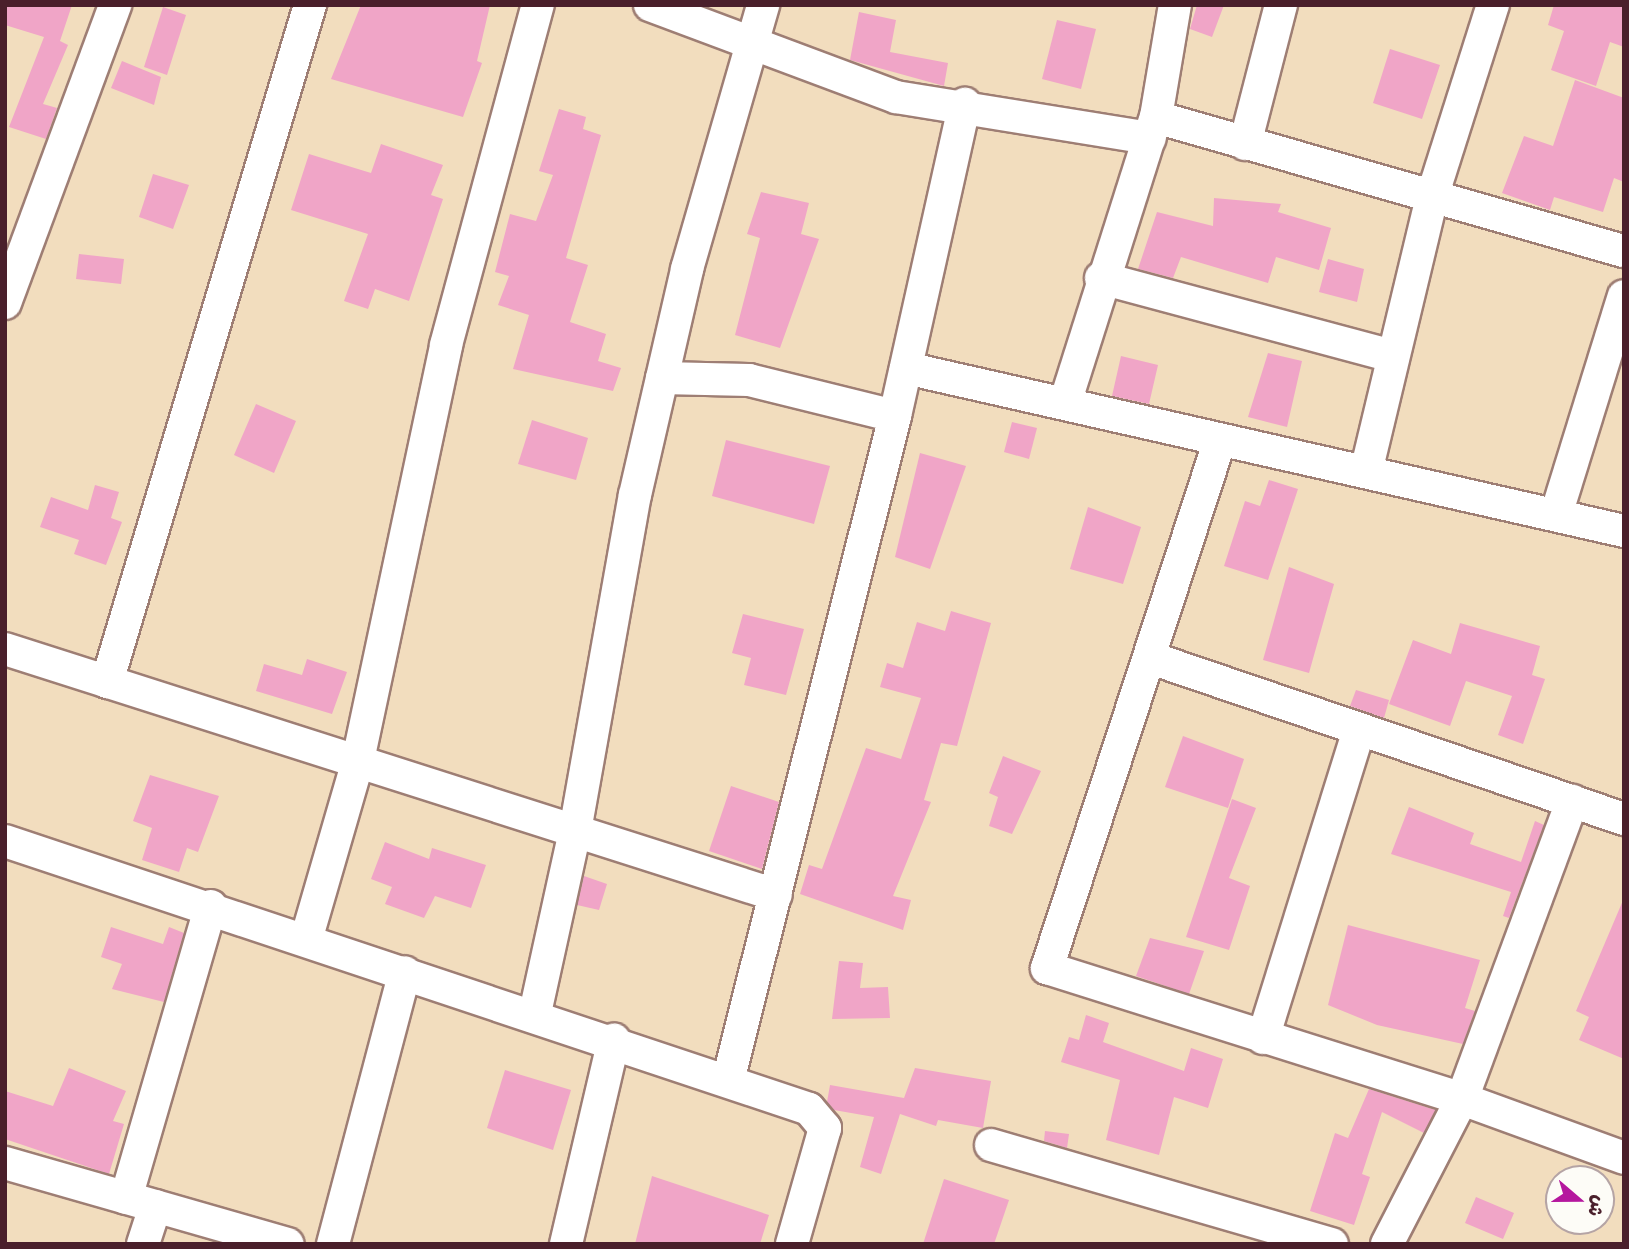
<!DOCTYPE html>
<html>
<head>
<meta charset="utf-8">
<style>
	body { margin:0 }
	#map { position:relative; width:1629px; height:1249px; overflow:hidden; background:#f2ddbe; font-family:Delius,"Playpen Sans Arabic",sans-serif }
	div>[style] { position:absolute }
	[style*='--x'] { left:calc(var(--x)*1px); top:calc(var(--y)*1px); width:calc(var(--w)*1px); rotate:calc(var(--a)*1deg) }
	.building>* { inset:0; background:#f0a5c7 }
	.roads { filter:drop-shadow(2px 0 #9e7e74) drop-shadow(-2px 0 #9e7e74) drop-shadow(0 2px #9e7e74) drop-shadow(0 -2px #9e7e74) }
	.street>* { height:32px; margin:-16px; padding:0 16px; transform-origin:16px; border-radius:16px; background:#fff }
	span { translate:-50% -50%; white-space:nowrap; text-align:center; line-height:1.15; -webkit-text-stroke:7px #fdfcf7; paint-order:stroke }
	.frame { position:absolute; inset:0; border:7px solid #4a1f2b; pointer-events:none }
	.north { position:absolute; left:1545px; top:1165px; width:70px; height:70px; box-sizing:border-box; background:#fdfcf7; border:2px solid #b5a4a5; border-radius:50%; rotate:110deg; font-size:19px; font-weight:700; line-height:28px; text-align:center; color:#4a1f2b }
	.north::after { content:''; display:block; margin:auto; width:24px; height:32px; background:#b5179e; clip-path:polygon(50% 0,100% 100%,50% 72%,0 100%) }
</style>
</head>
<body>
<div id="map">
	<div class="building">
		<i style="clip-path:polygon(5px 5px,72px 5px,60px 41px,68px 45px,43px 104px,57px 108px,46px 139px,9px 127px,44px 37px,5px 25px)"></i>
		<i style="clip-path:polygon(361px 5px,490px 5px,477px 61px,482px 63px,463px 117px,331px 79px)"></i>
		<i style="clip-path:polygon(1197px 5px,1224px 5px,1212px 37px,1190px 29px)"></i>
		<i style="clip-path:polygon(1554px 5px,1624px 5px,1624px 47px,1610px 42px,1596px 86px,1551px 70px,1564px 31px,1548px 25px)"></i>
		<i style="clip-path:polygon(163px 7px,186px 15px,167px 75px,144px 67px)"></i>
		<i style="clip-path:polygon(859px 12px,896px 20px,890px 52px,948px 63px,944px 86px,850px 60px)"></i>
		<i style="clip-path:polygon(1057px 20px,1096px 29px,1081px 89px,1042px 79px)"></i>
		<i style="clip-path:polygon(1390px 49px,1440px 65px,1422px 119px,1373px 103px)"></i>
		<i style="clip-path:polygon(122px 61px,161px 77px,154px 105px,111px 88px)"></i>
		<i style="clip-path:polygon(1575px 80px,1624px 98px,1624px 182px,1614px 178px,1603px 212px,1554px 197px,1550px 210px,1502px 193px,1524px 136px,1553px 146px)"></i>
		<i style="clip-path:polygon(559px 109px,586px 117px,583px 129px,601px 135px,566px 258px,588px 265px,570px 322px,606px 334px,598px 361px,621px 368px,613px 391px,513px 369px,529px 315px,498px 305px,509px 276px,495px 272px,510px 214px,536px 221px,553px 175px,539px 171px)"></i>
		<i style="clip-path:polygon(381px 144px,443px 165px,431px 195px,443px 199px,409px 301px,375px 289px,368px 309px,344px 301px,368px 234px,291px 210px,309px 154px,371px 173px)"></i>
		<i style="clip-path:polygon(153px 174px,189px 185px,173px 229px,139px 217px)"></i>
		<i style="clip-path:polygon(761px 192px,809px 203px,801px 234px,819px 239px,780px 348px,735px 335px,760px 238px,747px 234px)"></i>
		<i style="clip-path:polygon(1214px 198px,1281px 204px,1278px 212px,1331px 228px,1319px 270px,1276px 257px,1268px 283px,1181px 257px,1173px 278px,1138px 269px,1157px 212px,1213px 226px)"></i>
		<i style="clip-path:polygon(79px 254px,124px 259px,121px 284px,76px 279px)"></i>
		<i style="clip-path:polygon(1328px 259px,1364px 269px,1357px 302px,1319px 292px)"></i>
		<i style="clip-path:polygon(1268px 353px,1302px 361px,1287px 427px,1248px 417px)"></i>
		<i style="clip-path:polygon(1121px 356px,1158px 365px,1149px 404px,1112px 396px)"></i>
		<i style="clip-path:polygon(256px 404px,296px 421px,274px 473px,234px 455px)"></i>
		<i style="clip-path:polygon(532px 420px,588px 438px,576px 480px,518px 464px)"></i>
		<i style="clip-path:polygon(1012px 422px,1037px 428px,1029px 459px,1004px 452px)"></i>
		<i style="clip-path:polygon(726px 440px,830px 466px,814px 524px,712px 496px)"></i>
		<i style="clip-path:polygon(920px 453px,966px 466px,930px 569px,895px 557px)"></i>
		<i style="clip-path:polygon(1269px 480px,1298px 489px,1268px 580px,1224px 566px,1245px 501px,1260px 506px)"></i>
		<i style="clip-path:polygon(95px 485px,119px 492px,111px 518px,122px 522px,106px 565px,74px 554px,79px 540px,40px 527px,51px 497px,88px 510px)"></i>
		<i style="clip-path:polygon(1088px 507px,1141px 527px,1123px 584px,1070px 569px)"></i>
		<i style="clip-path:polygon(1289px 567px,1334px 584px,1309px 673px,1263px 660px)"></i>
		<i style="clip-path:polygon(951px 611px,991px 623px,957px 746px,941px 743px,924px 800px,931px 802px,893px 896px,911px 900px,903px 930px,800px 894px,809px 865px,822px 869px,866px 748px,901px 759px,921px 698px,880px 687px,887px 663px,903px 668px,917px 622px,945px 631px)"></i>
		<i style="clip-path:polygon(743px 614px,804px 629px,786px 695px,744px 685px,751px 658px,732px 653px)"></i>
		<i style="clip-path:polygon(1460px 623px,1540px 646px,1532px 675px,1545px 679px,1523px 744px,1498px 735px,1512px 696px,1466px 681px,1450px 726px,1389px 704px,1413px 640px,1451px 654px)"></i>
		<i style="clip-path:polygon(307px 659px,347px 672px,332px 714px,256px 691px,264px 664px,302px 675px)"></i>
		<i style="clip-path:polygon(1356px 690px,1389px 700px,1384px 718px,1350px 706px)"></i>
		<i style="clip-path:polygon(1183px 736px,1244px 759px,1228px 808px,1165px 787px)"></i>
		<i style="clip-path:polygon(1003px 756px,1041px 771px,1012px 834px,989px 826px,998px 797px,989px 793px)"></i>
		<i style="clip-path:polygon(150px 775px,219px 796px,198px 852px,187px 848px,179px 872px,142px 860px,152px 828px,133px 821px)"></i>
		<i style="clip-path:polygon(731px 786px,779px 802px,762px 869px,709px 851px)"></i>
		<i style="clip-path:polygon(1232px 799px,1256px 808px,1229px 878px,1250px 886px,1229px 950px,1186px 937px)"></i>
		<i style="clip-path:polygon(1409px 807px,1474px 833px,1470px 844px,1521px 862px,1535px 821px,1544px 825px,1509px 918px,1503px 916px,1511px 892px,1391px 854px)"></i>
		<i style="clip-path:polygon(385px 842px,429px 859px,432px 848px,486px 865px,471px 908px,435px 896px,424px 918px,385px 904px,392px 887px,371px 879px)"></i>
		<i style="clip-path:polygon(584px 876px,607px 884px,599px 910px,577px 905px)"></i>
		<i style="clip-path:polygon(1624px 898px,1624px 1059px,1579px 1040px,1589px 1017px,1576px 1011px)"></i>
		<i style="clip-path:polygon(1348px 925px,1480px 960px,1465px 1008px,1475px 1011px,1463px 1044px,1377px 1025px,1328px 1005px)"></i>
		<i style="clip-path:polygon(111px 927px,163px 944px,169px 927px,184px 933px,164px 1002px,112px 989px,122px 964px,101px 957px)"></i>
		<i style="clip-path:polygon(1150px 938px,1204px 951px,1189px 994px,1136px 976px)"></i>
		<i style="clip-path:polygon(839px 961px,863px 963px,860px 988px,888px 987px,890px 1018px,832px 1019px)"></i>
		<i style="clip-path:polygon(1086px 1015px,1109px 1023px,1103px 1042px,1184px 1071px,1191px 1048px,1223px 1059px,1208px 1108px,1174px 1097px,1159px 1155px,1106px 1140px,1120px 1080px,1061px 1062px,1069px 1037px,1079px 1040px)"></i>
		<i style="clip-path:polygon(69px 1068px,126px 1091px,113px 1121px,124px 1124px,109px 1174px,5px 1139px,5px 1091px,53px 1106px)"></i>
		<i style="clip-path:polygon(915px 1068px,991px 1081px,983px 1128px,938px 1120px,936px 1126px,900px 1114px,881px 1174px,860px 1167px,874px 1117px,834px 1110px,827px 1102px,830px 1085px,904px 1098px)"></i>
		<i style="clip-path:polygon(505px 1070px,571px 1090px,553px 1150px,487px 1128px)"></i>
		<i style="clip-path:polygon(1369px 1089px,1436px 1110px,1424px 1133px,1382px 1112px,1362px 1174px,1370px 1177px,1354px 1225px,1310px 1211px,1335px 1133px,1348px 1138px)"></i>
		<i style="clip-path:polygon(1045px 1131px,1069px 1134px,1067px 1148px,1044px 1141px)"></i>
		<i style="clip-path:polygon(652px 1176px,769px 1215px,760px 1244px,635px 1244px)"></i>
		<i style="clip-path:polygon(944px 1179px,1009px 1200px,994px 1244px,923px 1244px)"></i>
		<i style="clip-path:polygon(1476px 1197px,1514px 1213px,1503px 1239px,1465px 1223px)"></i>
	</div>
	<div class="roads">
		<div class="street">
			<i style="--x:650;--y:5;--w:263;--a:20.5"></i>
			<i style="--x:896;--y:97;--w:257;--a:9.2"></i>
			<i style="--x:1156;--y:117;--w:487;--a:16"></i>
			<i style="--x:1245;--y:144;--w:144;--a:-75.5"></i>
			<i style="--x:1101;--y:278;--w:301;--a:15"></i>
			<i style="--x:5;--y:303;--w:318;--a:-69.7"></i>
			<i style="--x:906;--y:368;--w:736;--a:12.79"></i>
			<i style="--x:662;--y:378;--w:87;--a:1.3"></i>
			<i style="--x:749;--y:380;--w:150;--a:13.9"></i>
			<i style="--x:1066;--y:400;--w:297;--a:-72.4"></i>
			<i style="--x:1156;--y:117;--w:114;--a:-80.4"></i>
			<i style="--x:1220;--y:440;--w:556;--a:108.14"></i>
			<i style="--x:1047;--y:968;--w:435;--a:17.5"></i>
			<i style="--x:1462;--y:1099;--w:172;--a:20"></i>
			<i style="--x:1366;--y:472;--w:283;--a:-76.5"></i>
			<i style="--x:1432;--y:197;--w:201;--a:-72.4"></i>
			<i style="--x:1556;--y:515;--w:229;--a:-72.8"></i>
			<i style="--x:5;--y:649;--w:809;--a:17.7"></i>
			<i style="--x:1151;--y:658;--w:500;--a:18.8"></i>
			<i style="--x:107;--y:682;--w:707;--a:-73.31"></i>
			<i style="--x:5;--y:841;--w:847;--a:18.43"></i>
			<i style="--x:809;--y:1109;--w:25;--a:50"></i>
			<i style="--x:825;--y:1128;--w:121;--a:105.9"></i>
			<i style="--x:306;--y:940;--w:182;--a:-73.8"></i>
			<i style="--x:357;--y:765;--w:429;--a:-78"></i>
			<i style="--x:446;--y:345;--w:352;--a:-74.9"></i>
			<i style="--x:535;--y:1013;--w:186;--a:-77.6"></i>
			<i style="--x:575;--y:831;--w:341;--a:-79.9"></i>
			<i style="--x:635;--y:495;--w:232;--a:-77"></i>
			<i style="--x:687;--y:269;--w:275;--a:-73.9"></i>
			<i style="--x:1263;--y:1038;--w:323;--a:-72.7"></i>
			<i style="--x:728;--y:1081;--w:686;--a:-75.9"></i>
			<i style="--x:895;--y:416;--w:320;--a:-77.4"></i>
			<i style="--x:991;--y:1145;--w:355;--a:16.2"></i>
			<i style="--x:5;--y:1163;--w:294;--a:16"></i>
			<i style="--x:126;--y:1198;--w:304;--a:-73.8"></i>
			<i style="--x:143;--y:1244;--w:40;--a:-72"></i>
			<i style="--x:333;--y:1244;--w:281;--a:-75.2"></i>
			<i style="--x:566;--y:1244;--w:210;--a:-76.8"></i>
			<i style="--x:1387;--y:1244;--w:163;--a:-62.7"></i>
			<i style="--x:1462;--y:1099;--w:318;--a:-69.7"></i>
		</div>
	</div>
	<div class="frame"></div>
	<div class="north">ش</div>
</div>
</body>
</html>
